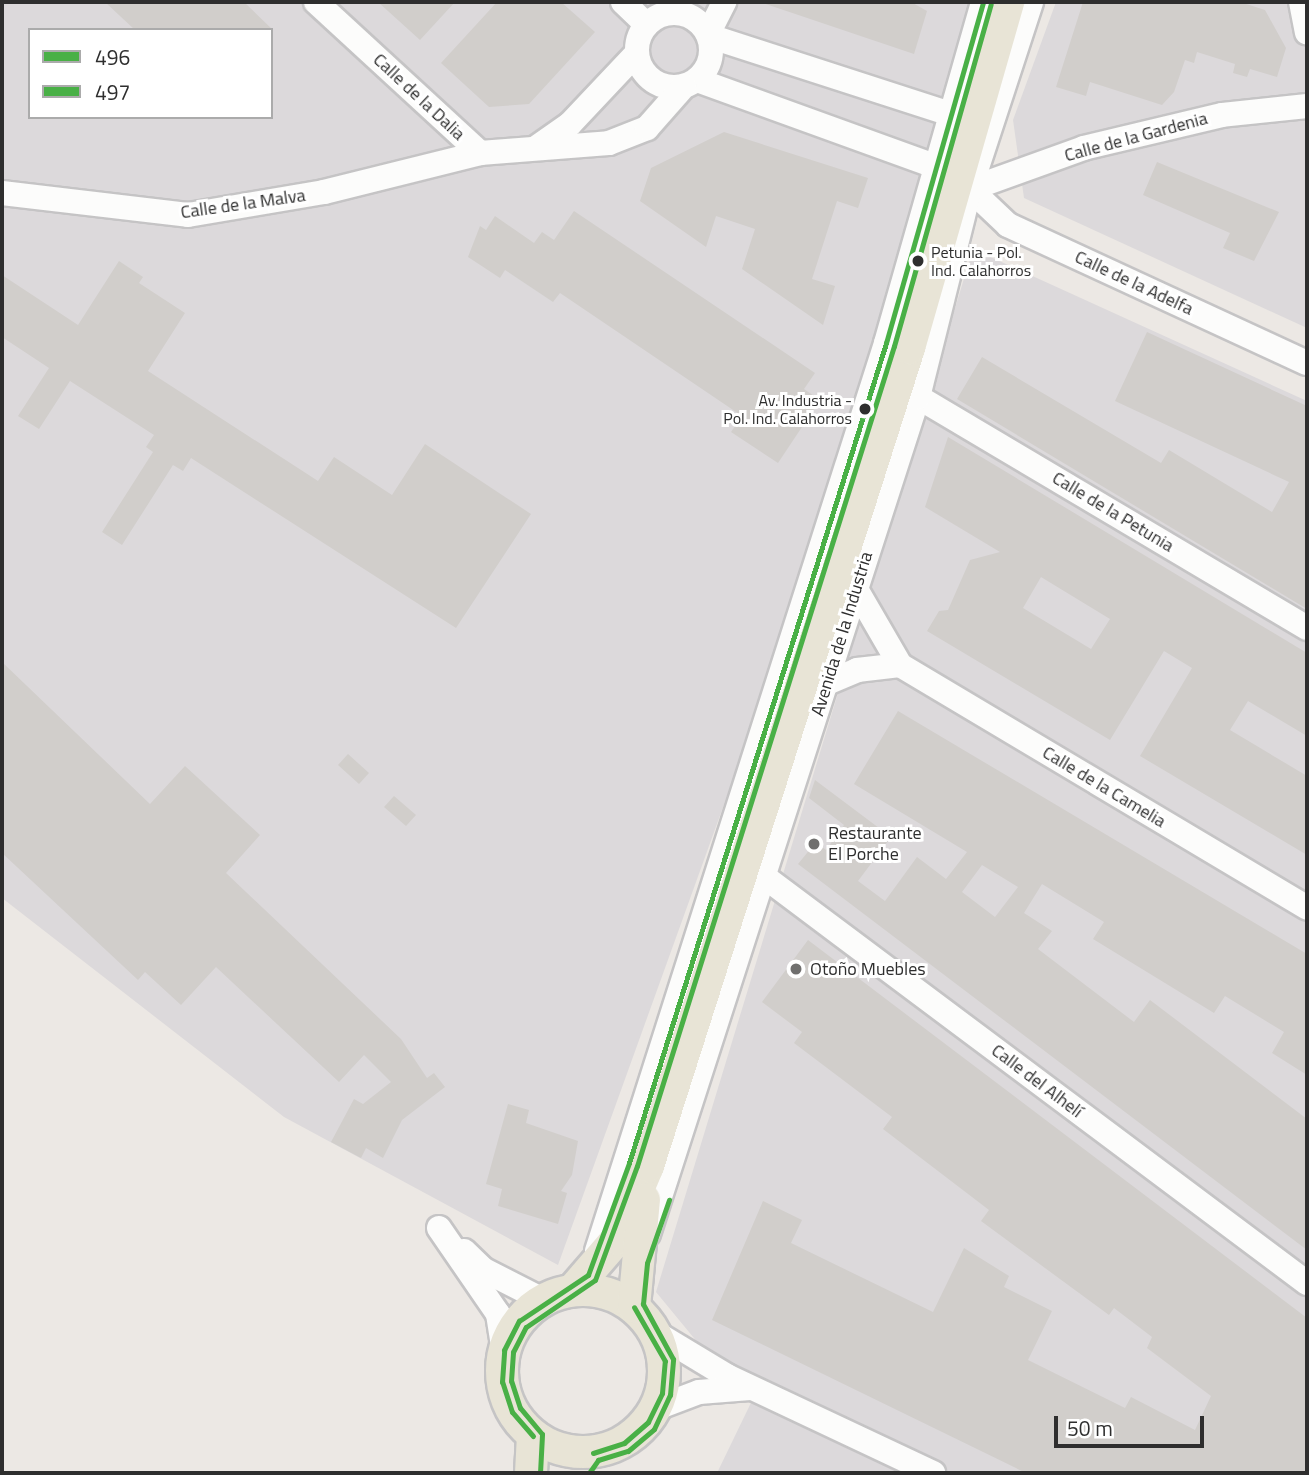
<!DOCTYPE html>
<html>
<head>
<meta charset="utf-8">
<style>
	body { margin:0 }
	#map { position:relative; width:1309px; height:1475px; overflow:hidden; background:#ece8e4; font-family:"Titillium Web",sans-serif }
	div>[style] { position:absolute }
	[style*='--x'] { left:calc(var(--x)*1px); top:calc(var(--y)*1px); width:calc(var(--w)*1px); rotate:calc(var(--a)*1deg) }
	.industrial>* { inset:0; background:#dcd9db }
	.building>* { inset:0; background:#d1cecb }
	.roads { filter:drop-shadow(2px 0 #c5c4c5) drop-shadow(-2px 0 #c5c4c5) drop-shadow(0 2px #c5c4c5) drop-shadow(0 -2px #c5c4c5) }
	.minor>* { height:24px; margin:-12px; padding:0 12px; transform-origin:12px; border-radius:12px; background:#fcfcfb }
	.minor>.ring { margin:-12px; padding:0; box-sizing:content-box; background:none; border:24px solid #fcfcfb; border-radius:50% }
	.major>* { height:32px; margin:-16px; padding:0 16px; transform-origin:16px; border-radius:16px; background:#e8e4d6 }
	.major>.ring { margin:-16px; padding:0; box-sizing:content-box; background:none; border:32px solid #e8e4d6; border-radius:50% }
	.bus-1>* { height:5px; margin:-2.5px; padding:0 2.5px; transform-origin:2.5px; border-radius:2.5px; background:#49b046 }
	.bus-2>* { height:5px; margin:-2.5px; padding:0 2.5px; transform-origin:2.5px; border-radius:2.5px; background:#49b046 }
	.dots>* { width:19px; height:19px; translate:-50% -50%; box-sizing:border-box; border:4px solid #fff; border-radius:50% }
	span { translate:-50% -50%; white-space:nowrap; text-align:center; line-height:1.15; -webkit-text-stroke:6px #fff; paint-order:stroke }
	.bus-label { font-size:16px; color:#2e2e2e }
	.left { translate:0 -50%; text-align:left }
	.right { translate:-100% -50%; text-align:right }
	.street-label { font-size:18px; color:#2e2e2e }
	.poi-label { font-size:18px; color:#2e2e2e }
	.frame { position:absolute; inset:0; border:4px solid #2e2e2e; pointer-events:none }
	.legend { position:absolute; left:28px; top:28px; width:245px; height:91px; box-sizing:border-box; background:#fff; border:2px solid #ababab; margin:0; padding:9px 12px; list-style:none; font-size:21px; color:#2e2e2e }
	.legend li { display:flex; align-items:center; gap:14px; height:35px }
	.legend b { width:35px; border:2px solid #ababab }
	.scale { position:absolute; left:1054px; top:1416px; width:150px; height:32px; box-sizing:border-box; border:4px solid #2e2e2e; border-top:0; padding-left:9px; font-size:21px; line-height:24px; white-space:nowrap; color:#2e2e2e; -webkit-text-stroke:5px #fff; paint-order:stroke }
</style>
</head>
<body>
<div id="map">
	<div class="industrial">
		<i style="clip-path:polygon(evenodd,2px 2px,985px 2px,798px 599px,558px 1265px,284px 1117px,2px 898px,2px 2px,30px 30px,271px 30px,271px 117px,30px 117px,30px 30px)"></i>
		<i style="clip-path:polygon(1056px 2px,1307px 2px,1307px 328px,1024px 198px,1013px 120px)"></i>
		<i style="clip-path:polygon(973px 249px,1307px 401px,1307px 1473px,717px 1473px,762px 1380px,712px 1360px,656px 1292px)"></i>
	</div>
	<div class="building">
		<i style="clip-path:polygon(105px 2px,244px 2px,273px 30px,135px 30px)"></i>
		<i style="clip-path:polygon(378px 2px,455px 2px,420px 40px)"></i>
		<i style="clip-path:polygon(497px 2px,561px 2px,595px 32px,529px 104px,489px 107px,441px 63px)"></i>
		<i style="clip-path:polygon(760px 2px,911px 2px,927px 11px,914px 54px)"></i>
		<i style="clip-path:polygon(1083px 2px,1240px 2px,1265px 10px,1286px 48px,1277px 77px,1250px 69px,1247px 77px,1233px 73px,1235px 64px,1197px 52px,1194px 63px,1185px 60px,1174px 92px,1162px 105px,1090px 82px,1086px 96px,1056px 87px)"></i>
		<i style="clip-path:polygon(724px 132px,868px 178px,858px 208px,837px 201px,812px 279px,835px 286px,823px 325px,742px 269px,755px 229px,716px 216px,706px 247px,640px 201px,651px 168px)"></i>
		<i style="clip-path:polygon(1157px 162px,1279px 212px,1254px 261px,1223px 248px,1230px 233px,1143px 195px)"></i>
		<i style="clip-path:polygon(574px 211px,815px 373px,804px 389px,820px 400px,778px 463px,731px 432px,742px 416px,560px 293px,553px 302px,505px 270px,500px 278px,468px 257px,480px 226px,486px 230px,495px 216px,534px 243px,542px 232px,554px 240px)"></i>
		<i style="clip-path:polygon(119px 261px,143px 277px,139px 283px,185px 313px,148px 371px,318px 481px,334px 457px,392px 495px,425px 444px,531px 514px,456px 628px,191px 458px,183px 471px,173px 465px,122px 545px,102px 532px,153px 452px,146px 447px,154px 435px,70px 381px,39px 429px,18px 416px,49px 368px,2px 337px,2px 275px,78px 325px)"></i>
		<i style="clip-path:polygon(1147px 332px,1307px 406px,1307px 609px,957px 399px,982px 357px,1161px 463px,1169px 450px,1272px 512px,1289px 482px,1115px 401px)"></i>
		<i style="clip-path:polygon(evenodd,948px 437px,1307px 653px,1307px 736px,1248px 701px,1230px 730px,1307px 776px,1307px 855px,1140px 756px,1192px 668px,1164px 651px,1110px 740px,927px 631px,939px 611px,948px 610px,970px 560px,1000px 552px,925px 507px,948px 437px,1041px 577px,1110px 619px,1091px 649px,1023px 608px,1041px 577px)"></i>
		<i style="clip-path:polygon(2px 662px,150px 804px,185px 766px,260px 835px,226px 873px,401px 1039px,427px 1078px,434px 1073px,445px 1087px,402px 1120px,383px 1158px,366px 1148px,361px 1158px,331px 1142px,354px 1099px,363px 1104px,391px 1082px,364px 1055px,339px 1082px,216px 967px,181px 1005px,145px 972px,138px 980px,2px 853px)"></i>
		<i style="clip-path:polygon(evenodd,898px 711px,1307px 954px,1307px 1075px,1272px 1053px,1284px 1032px,1225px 996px,1214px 1013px,1093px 939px,1104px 922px,1042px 884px,1024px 913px,1052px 931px,1038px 949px,1134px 1022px,1150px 1000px,1307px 1119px,1307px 1250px,798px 864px,816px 842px,826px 850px,844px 825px,809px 798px,815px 780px,891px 837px,858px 881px,885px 901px,917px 857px,946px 879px,967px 852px,854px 784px,898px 711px,982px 865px,1018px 887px,995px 917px,962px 892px,982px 865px)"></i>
		<i style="clip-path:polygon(348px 754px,369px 773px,359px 784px,338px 765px)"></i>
		<i style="clip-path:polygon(394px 796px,416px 815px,406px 826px,384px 807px)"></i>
		<i style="clip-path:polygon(808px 940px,1307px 1318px,1307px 1473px,1026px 1473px,712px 1320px,763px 1201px,802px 1220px,791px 1243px,933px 1312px,964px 1248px,1009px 1276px,1004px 1287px,1052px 1311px,1028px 1360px,1125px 1408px,1131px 1397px,1195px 1430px,1211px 1396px,1147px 1348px,1152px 1337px,1114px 1308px,1109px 1315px,981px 1221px,989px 1210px,883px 1129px,892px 1117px,794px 1043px,802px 1032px,762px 1002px)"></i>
		<i style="clip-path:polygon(508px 1104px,529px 1110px,526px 1123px,578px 1141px,572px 1175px,561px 1191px,567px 1193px,558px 1224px,498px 1206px,502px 1189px,486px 1184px)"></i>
	</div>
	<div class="roads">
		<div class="minor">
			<i style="--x:316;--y:2;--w:223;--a:42.6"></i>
			<i style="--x:623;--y:2;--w:33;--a:44"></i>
			<i style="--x:1301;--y:2;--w:31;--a:79"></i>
			<i class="ring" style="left:637px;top:13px;width:50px;height:50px"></i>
			<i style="--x:708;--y:34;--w:36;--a:-63"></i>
			<i style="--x:709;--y:36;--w:250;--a:17.9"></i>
			<i style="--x:697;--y:80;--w:252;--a:19.9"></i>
			<i style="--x:1307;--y:106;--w:85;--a:174"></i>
			<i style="--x:1222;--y:115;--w:142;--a:166.6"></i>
			<i style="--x:1084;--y:148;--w:121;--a:160.2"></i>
			<i style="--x:970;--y:189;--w:52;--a:43.5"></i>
			<i style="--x:1008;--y:225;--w:329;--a:24.8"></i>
			<i style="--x:537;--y:147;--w:40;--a:-34.9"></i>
			<i style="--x:570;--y:124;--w:96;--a:-46.7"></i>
			<i style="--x:2;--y:193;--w:187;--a:6.7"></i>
			<i style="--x:188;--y:215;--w:138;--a:-9.6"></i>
			<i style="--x:324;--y:192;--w:161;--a:-14"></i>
			<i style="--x:480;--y:153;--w:129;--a:-4.4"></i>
			<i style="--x:609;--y:143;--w:41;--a:-21.5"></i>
			<i style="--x:647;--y:128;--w:56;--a:-48.6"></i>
			<i style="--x:918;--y:397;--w:452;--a:30.7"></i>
			<i style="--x:856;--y:589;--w:88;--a:59.9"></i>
			<i style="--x:900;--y:665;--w:474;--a:30.8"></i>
			<i style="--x:827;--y:683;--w:33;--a:-23"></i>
			<i style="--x:857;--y:670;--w:43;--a:-6.6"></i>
			<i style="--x:766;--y:878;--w:676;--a:36.82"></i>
			<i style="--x:439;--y:1228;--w:104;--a:55.5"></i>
			<i style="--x:498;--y:1314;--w:36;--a:81"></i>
			<i style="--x:648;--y:1234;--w:879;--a:-72.12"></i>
			<i style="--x:918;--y:397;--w:214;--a:-76"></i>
			<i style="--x:970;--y:189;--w:197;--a:-71.9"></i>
			<i style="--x:464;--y:1251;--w:28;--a:44"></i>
			<i style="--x:484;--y:1270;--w:66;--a:27"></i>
			<i style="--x:597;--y:1251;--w:953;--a:-72.34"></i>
			<i style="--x:886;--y:343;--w:355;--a:-74.1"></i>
			<i style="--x:654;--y:1332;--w:85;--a:31.1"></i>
			<i style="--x:727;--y:1376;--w:228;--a:25.2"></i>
			<i style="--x:654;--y:1409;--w:48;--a:-20.7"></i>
			<i style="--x:699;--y:1392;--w:51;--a:-4.5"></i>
		</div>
		<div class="major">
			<i style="--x:573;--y:1290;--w:67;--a:-49.2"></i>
			<i style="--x:617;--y:1239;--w:79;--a:-67"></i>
			<i style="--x:648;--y:1166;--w:859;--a:-72.3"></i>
			<i style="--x:909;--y:348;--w:360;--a:-74"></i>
			<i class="ring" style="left:502px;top:1290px;width:130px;height:130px"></i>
			<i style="--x:634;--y:1307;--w:108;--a:-84.7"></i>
			<i style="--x:531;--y:1473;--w:37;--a:-87"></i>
		</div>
	</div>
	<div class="bus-1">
		<i style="--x:533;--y:1436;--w:32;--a:-131"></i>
		<i style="--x:512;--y:1412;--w:32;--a:-108"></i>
		<i style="--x:502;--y:1382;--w:32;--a:-86"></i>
		<i style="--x:504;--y:1350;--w:33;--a:-63"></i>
		<i style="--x:519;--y:1321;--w:83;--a:-33.7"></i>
		<i style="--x:588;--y:1275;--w:119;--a:-69.9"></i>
		<i style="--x:629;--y:1163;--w:859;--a:-72.6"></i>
		<i style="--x:886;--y:343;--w:355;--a:-74.1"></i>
		<i style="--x:593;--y:1453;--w:33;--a:-18"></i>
		<i style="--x:624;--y:1443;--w:32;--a:-41"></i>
		<i style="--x:648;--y:1422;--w:32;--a:-64"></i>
		<i style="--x:662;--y:1393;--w:32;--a:-85"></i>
		<i style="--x:665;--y:1361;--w:62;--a:-119.9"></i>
	</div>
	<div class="bus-2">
		<i style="--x:540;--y:1473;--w:39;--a:-87"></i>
		<i style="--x:542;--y:1434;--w:34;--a:-130"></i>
		<i style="--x:520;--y:1408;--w:28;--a:-108"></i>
		<i style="--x:511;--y:1381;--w:29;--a:-86"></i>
		<i style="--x:513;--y:1352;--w:28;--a:-63"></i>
		<i style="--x:526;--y:1327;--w:83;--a:-34.3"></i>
		<i style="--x:595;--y:1280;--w:121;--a:-69.8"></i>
		<i style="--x:637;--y:1166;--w:859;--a:-72.6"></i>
		<i style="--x:894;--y:346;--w:355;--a:-74.2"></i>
		<i style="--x:589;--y:1473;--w:16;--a:-55"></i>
		<i style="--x:598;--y:1460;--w:31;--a:-17"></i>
		<i style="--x:628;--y:1451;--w:34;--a:-40"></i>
		<i style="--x:654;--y:1429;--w:38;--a:-65"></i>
		<i style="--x:670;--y:1395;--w:36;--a:-85"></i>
		<i style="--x:673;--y:1359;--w:63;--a:-118.6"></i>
		<i style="--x:643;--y:1304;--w:41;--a:-84.4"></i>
		<i style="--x:647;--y:1263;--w:67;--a:-70.8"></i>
	</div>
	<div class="dots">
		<i style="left:918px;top:261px;background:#2e2e2e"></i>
		<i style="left:865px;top:409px;background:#2e2e2e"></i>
		<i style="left:814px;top:844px;background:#706f6e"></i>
		<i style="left:796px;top:969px;background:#706f6e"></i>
	</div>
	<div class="bus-label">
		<span class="left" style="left:931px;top:261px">Petunia - Pol.<br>Ind. Calahorros</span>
		<span class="right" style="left:852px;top:409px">Av. Industria -<br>Pol. Ind. Calahorros</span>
	</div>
	<div class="street-label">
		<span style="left:419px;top:97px;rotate:43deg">Calle de la Dalia</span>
		<span style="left:1136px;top:137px;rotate:-15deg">Calle de la Gardenia</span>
		<span style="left:243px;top:204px;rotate:-8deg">Calle de la Malva</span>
		<span style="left:1134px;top:283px;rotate:25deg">Calle de la Adelfa</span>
		<span style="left:1113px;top:512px;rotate:31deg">Calle de la Petunia</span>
		<span style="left:842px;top:634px;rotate:-73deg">Avenida de la Industria</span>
		<span style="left:1104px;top:787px;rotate:31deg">Calle de la Camelia</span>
		<span style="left:1037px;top:1081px;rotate:37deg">Calle del Alhelí</span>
	</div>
	<div class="poi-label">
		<span class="left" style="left:828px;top:844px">Restaurante<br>El Porche</span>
		<span class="left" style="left:810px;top:969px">Otoño Muebles</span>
	</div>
	<div class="frame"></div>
	<ul class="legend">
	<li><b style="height:9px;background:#49b046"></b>496</li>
	<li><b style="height:9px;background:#49b046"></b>497</li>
	</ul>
	<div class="scale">50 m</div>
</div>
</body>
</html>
